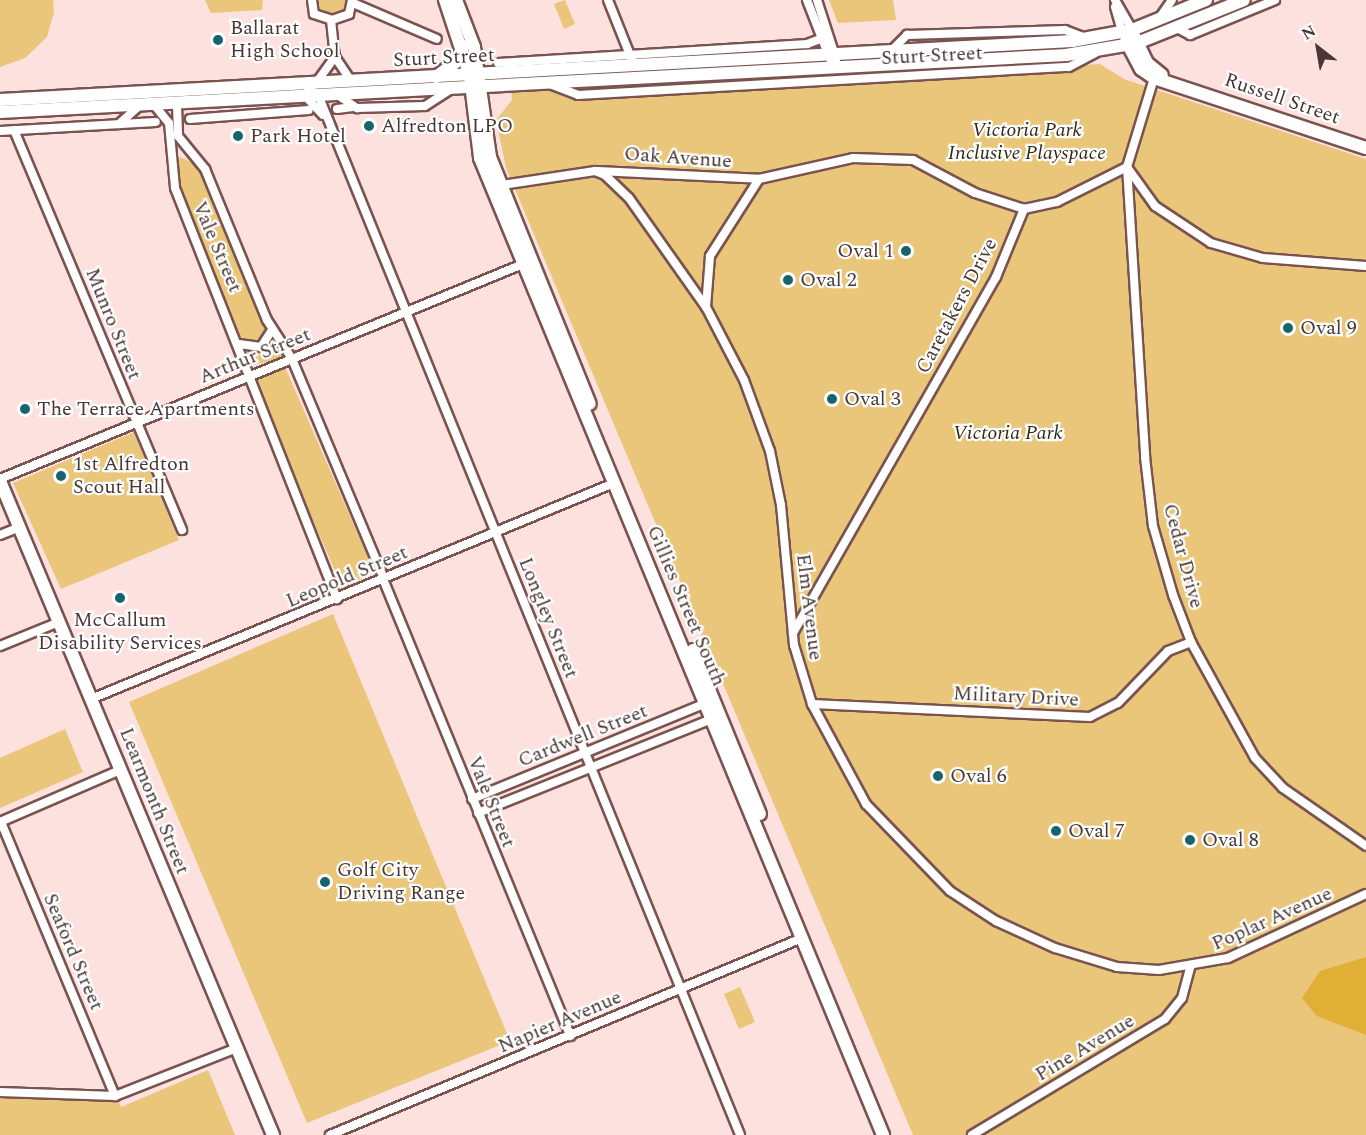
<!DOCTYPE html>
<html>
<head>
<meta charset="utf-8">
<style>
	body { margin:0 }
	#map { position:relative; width:1366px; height:1135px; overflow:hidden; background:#fde1de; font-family:Spectral,serif }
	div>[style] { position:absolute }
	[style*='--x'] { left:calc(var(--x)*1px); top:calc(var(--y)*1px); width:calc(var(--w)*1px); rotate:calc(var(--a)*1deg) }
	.green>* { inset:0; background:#e9c67a }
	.forest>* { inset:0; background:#e0af35 }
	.roads { filter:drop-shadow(2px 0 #7a5350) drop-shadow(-2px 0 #7a5350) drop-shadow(0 2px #7a5350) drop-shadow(0 -2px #7a5350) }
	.street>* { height:8px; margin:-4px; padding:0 4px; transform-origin:4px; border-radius:4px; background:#fff }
	.secondary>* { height:12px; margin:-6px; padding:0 6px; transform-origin:6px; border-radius:6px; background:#fff }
	.dots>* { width:16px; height:16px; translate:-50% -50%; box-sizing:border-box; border:3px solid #fff; border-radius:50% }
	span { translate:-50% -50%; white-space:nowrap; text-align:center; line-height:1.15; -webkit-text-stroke:4.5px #fff; paint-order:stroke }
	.poi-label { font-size:20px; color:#483735 }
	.left { translate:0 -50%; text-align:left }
	.right { translate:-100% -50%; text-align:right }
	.street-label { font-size:20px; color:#483735 }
	.park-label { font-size:20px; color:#322a16; font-style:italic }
	.north { position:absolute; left:1288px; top:18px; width:60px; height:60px; -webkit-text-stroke:4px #fff; paint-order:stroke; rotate:329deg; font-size:16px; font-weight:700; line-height:24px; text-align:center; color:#483735 }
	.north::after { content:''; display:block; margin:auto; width:21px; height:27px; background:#483735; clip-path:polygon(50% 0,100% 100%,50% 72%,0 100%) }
</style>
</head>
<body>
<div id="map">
	<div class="green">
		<i style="clip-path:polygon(0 0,53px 0,54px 12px,47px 37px,25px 58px,0 67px)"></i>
		<i style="clip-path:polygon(205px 0,263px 0,262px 10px,211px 13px)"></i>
		<i style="clip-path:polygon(315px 0,345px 0,346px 11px,335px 17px,317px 13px)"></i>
		<i style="clip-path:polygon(565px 0,575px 24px,564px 29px,554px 4px)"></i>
		<i style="clip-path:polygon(829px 0,893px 0,896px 20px,838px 23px)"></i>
		<i style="clip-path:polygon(1100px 64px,1124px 79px,1366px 159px,1366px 1135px,913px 1135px,506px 168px,496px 120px,512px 100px,511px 91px,549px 90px,573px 99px)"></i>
		<i style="clip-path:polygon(180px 157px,199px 166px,266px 325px,261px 343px,240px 337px,175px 180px)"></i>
		<i style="clip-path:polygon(274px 340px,284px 357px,250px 366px,245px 352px,262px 351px)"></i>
		<i style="clip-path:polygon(285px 367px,374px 571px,343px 589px,254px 385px,256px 379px)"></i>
		<i style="clip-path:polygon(134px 432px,179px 540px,61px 589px,13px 483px)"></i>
		<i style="clip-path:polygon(333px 614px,510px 1041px,307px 1123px,129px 702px)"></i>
		<i style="clip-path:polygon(65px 729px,83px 772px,0 808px,0 758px)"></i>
		<i style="clip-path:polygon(740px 987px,755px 1022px,739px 1029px,724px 994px)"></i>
		<i style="clip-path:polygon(208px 1070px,235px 1135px,0 1135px,0 1098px,50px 1095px,118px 1100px,121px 1107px)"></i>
	</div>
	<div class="forest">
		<i style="clip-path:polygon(1366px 957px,1366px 1035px,1317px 1016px,1302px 998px,1320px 971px)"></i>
	</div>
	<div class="roads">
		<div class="street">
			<i style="--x:312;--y:0;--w:14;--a:82"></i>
			<i style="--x:314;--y:14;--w:19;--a:18"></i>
			<i style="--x:332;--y:20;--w:18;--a:-19"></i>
			<i style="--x:349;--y:14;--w:14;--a:-78"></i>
			<i style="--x:608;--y:0;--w:70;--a:68.2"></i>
			<i style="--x:807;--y:0;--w:63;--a:68.7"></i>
			<i style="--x:817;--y:0;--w:62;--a:72.1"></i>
			<i style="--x:1115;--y:0;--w:34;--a:60"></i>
			<i style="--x:353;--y:3;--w:91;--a:23.2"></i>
			<i style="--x:1115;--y:7;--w:26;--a:74"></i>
			<i style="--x:331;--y:20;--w:37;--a:84"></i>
			<i style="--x:335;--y:57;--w:30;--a:56"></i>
			<i style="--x:1158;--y:20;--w:24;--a:-55"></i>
			<i style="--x:1177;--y:28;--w:15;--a:28"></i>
			<i style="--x:1190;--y:35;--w:92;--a:-22.4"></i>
			<i style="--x:891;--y:51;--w:23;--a:-45"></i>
			<i style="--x:907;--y:35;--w:158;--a:-1.8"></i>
			<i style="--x:1065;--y:30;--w:22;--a:21"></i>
			<i style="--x:498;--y:63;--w:310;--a:-3.5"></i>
			<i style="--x:807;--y:44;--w:17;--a:-21"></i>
			<i style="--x:316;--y:83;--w:32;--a:-54"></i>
			<i style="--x:547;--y:83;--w:33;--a:21"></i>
			<i style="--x:578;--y:95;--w:492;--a:-3.3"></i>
			<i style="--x:1069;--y:67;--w:30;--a:-28"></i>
			<i style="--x:304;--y:84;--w:20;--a:41"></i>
			<i style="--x:319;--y:97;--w:1120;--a:67.92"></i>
			<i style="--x:339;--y:96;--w:22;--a:34"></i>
			<i style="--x:357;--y:108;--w:68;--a:-1.7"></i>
			<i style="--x:425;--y:106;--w:31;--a:-33"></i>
			<i style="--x:307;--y:98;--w:23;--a:47"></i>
			<i style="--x:177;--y:105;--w:31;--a:88"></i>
			<i style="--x:178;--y:136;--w:43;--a:50.7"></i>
			<i style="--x:205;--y:169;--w:163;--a:67.7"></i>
			<i style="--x:267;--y:320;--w:46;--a:57.3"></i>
			<i style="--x:292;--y:359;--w:238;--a:67.3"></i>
			<i style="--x:155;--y:106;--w:22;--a:51"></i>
			<i style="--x:169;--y:123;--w:65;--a:84.7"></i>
			<i style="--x:175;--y:188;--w:442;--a:68.5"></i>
			<i style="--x:337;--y:109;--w:16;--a:-7"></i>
			<i style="--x:190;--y:119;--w:119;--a:-4.3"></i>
			<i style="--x:119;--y:124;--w:25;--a:-42"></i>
			<i style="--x:14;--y:130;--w:434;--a:67.2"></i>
			<i style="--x:0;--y:131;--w:156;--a:-3.3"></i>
			<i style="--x:1127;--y:167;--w:291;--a:86.4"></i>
			<i style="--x:1145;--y:457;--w:69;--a:83.4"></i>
			<i style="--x:1153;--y:526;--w:72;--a:73.8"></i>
			<i style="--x:1173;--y:595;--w:50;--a:69"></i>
			<i style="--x:1191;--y:642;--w:132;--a:61.1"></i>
			<i style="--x:1255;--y:758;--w:41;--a:47"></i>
			<i style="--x:1283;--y:788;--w:101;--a:34.9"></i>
			<i style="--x:1127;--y:167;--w:48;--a:54.3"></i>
			<i style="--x:1155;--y:206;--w:67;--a:33.5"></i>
			<i style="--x:1211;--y:243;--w:54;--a:16.1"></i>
			<i style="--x:1263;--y:258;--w:103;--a:4.4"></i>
			<i style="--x:598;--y:171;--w:161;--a:2.8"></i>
			<i style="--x:502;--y:185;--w:94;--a:-8.6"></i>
			<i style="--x:595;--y:171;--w:11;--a:22"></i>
			<i style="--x:605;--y:175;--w:33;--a:44"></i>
			<i style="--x:629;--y:198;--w:133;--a:54.8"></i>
			<i style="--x:706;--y:307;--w:82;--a:62.5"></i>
			<i style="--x:744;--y:380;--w:76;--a:69.9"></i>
			<i style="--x:770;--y:451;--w:55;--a:78.5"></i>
			<i style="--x:781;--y:505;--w:141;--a:84.7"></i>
			<i style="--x:794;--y:645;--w:62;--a:73"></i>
			<i style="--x:812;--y:704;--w:114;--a:61.6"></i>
			<i style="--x:866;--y:804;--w:121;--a:46"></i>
			<i style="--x:950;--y:891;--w:55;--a:33.1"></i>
			<i style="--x:996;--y:921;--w:65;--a:24.6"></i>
			<i style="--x:1055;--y:948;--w:65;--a:17"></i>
			<i style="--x:1117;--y:967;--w:42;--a:4.1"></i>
			<i style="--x:1159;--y:970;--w:70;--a:-9.9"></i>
			<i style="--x:1228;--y:958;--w:152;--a:-24.9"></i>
			<i style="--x:706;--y:307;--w:51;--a:-85.5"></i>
			<i style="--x:710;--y:256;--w:91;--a:-57.5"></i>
			<i style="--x:759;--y:179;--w:96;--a:-12.6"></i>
			<i style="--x:853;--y:158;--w:60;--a:1.9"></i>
			<i style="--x:913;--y:160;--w:70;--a:28"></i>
			<i style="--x:975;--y:193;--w:52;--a:18.1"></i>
			<i style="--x:1024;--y:209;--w:34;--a:-12"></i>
			<i style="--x:1057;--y:202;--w:78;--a:-26.6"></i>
			<i style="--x:1127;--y:167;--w:93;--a:-73.1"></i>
			<i style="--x:239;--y:344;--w:22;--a:8"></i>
			<i style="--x:261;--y:347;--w:20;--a:-57"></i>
			<i style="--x:0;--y:479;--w:565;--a:-22.35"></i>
			<i style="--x:0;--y:535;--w:22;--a:-22"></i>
			<i style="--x:383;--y:579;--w:494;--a:67.7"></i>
			<i style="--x:793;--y:633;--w:410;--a:-60.3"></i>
			<i style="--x:996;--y:277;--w:74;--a:-67.6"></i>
			<i style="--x:0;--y:646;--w:64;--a:-22.1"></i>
			<i style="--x:91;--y:699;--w:566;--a:-22.44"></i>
			<i style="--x:812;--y:704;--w:278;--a:2.7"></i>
			<i style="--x:1090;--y:717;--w:31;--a:-27"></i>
			<i style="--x:1118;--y:703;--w:72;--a:-46.1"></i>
			<i style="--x:1168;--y:651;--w:25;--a:-21"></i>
			<i style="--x:472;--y:799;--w:253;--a:-22.3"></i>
			<i style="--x:478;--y:813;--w:252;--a:-21.9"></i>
			<i style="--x:0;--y:822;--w:131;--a:-23.4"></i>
			<i style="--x:1;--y:822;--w:297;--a:67.4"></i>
			<i style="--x:0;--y:1092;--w:115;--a:2"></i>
			<i style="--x:115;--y:1096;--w:131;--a:-21.5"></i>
			<i style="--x:330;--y:1135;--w:511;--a:-22.65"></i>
			<i style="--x:972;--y:1135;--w:225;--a:-31"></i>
			<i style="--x:1165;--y:1019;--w:27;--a:-51"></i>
			<i style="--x:1182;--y:998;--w:31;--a:-75"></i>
		</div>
		<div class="secondary">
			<i style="--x:445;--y:0;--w:80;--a:71.8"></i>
			<i style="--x:470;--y:76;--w:83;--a:83"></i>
			<i style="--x:480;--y:158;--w:1057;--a:67.58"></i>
			<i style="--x:456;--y:0;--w:50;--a:69"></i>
			<i style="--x:474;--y:47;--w:111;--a:81.7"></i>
			<i style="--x:490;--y:157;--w:266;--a:68"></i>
			<i style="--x:1134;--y:36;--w:30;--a:64"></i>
			<i style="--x:1147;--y:63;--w:19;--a:39"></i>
			<i style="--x:1126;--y:41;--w:32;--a:62"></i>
			<i style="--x:1141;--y:69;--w:16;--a:35"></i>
			<i style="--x:1154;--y:78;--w:223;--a:18.3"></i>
			<i style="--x:436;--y:77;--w:26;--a:-37"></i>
			<i style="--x:457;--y:61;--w:16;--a:-68"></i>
			<i style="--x:0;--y:100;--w:1074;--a:-3.15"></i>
			<i style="--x:1072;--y:41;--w:61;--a:-10.4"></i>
			<i style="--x:1132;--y:30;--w:80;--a:-22.1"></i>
			<i style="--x:0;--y:112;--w:1068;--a:-3.06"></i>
			<i style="--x:1066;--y:55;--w:72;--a:-9.6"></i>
			<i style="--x:1137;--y:43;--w:115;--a:-21.9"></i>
			<i style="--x:0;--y:481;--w:709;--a:67.34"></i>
			<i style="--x:693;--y:650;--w:177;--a:67.8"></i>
		</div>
	</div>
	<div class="dots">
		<i style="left:218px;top:40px;background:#17646d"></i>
		<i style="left:369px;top:126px;background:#17646d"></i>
		<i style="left:238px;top:136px;background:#17646d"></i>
		<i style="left:906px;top:251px;background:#17646d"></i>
		<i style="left:788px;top:280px;background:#17646d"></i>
		<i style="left:1288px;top:328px;background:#17646d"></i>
		<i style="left:832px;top:399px;background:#17646d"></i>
		<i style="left:25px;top:409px;background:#17646d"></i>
		<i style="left:61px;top:476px;background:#17646d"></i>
		<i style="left:120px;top:598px;background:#17646d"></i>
		<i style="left:938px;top:776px;background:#17646d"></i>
		<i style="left:1056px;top:831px;background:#17646d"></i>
		<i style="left:1190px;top:840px;background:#17646d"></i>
		<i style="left:325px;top:882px;background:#17646d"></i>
	</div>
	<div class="poi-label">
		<span class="left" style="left:230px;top:40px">Ballarat<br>High School</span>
		<span class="left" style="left:381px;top:126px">Alfredton LPO</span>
		<span class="left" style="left:250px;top:136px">Park Hotel</span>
		<span class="right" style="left:894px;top:251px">Oval 1</span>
		<span class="left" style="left:800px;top:280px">Oval 2</span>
		<span class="left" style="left:1300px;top:328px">Oval 9</span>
		<span class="left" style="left:844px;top:399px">Oval 3</span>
		<span class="left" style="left:37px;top:409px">The Terrace Apartments</span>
		<span class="left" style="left:73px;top:476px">1st Alfredton<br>Scout Hall</span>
		<span style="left:120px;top:632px">McCallum<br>Disability Services</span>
		<span class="left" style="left:950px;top:776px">Oval 6</span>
		<span class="left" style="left:1068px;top:831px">Oval 7</span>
		<span class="left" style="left:1202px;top:840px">Oval 8</span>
		<span class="left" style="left:337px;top:882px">Golf City<br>Driving Range</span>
	</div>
	<div class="street-label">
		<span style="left:932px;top:56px;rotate:-3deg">Sturt Street</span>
		<span style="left:444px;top:58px;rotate:-3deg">Sturt Street</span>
		<span style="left:1282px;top:99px;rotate:19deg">Russell Street</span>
		<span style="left:678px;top:158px;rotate:4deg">Oak Avenue</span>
		<span style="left:217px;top:247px;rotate:67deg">Vale Street</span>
		<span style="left:957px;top:306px;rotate:-62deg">Caretakers Drive</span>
		<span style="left:113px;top:324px;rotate:68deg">Munro Street</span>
		<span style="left:255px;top:356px;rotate:-22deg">Arthur Street</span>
		<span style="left:1183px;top:556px;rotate:75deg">Cedar Drive</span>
		<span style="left:347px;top:577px;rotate:-23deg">Leopold Street</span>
		<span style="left:686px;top:606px;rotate:67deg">Gillies Street South</span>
		<span style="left:809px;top:607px;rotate:83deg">Elm Avenue</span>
		<span style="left:548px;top:618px;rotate:68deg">Longley Street</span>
		<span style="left:1016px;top:697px;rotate:3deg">Military Drive</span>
		<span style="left:583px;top:736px;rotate:-22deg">Cardwell Street</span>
		<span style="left:154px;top:801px;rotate:68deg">Learmonth Street</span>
		<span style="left:491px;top:802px;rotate:68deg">Vale Street</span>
		<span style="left:1272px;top:919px;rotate:-24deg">Poplar Avenue</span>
		<span style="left:73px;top:952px;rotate:67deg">Seaford Street</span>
		<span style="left:560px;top:1022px;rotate:-23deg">Napier Avenue</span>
		<span style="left:1085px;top:1048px;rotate:-31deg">Pine Avenue</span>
	</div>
	<div class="park-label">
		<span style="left:1027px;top:142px">Victoria Park<br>Inclusive Playspace</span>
		<span style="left:1008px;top:433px">Victoria Park</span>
	</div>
	<div class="north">N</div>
</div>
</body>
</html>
